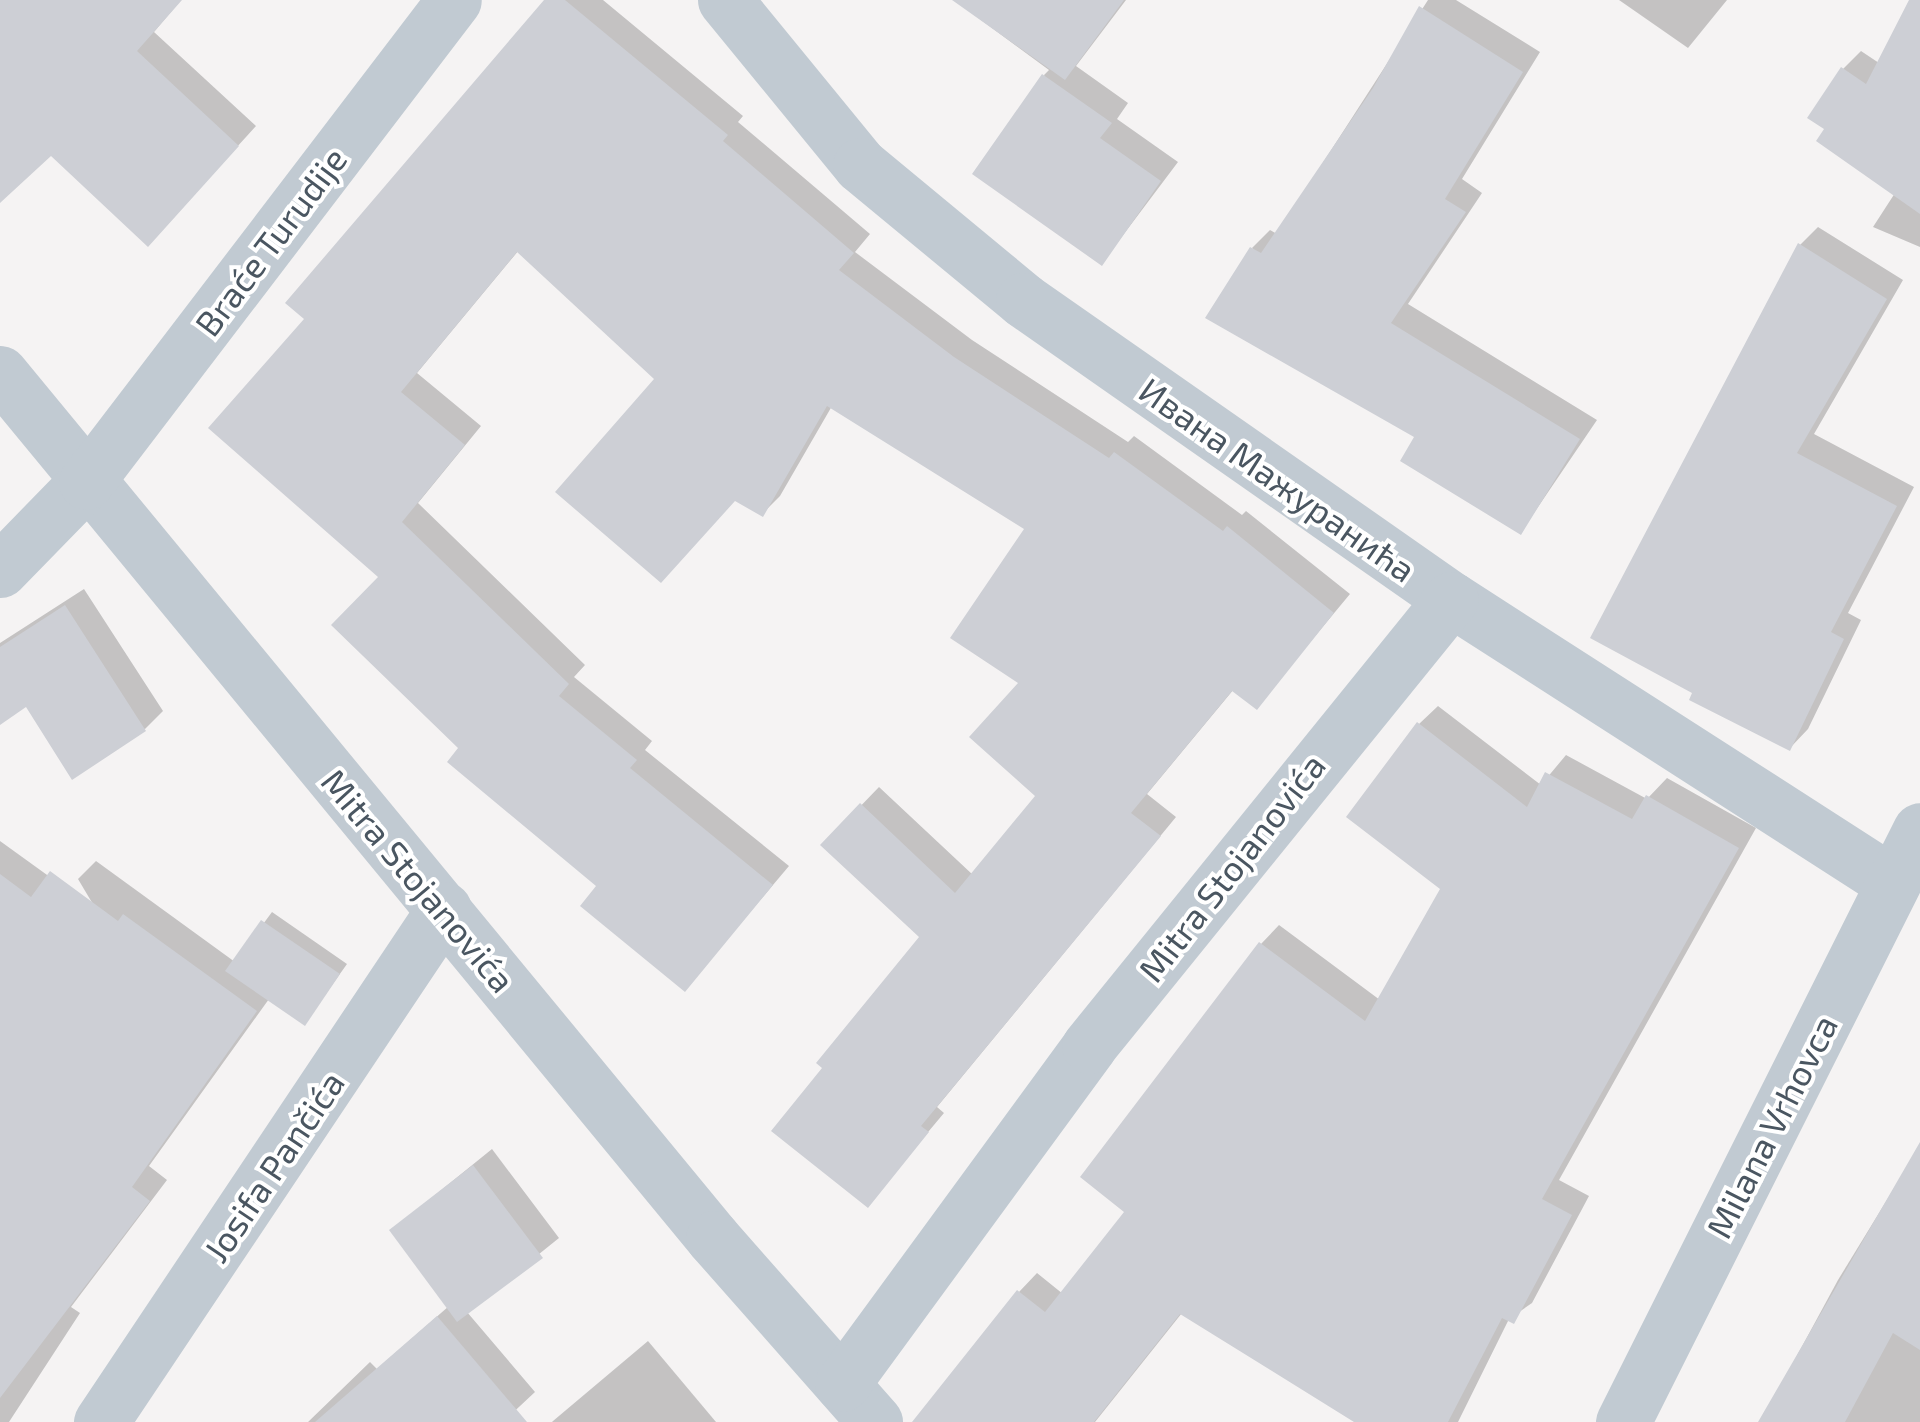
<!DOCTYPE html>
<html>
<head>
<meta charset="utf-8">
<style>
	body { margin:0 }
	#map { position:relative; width:1920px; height:1422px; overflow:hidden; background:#f5f3f3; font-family:"Exo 2",sans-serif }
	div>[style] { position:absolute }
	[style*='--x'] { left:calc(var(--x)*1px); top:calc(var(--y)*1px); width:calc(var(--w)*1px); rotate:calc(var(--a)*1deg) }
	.shadow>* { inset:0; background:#0003 }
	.building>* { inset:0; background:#cdcfd5 }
	.street>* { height:55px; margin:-27.5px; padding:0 27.5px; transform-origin:27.5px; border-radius:27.5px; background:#c1cad2 }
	span { translate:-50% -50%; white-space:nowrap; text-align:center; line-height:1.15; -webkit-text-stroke:8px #fff; paint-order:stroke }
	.street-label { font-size:35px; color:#4a5661 }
</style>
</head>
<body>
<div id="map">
	<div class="shadow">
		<i style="clip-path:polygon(0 0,181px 0,154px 32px,256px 126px,166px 225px,51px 153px,0 179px)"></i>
		<i style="clip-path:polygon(547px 0,603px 0,743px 116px,738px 122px,870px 234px,855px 252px,972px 340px,1128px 442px,1134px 436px,1242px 515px,1246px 511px,1350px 594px,1256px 707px,1234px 689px,1147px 794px,1176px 817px,937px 1107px,944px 1113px,867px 1205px,922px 937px,823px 845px,879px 787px,973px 875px,1038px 796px,1022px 683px,1028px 528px,832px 406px,780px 496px,762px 514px,657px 379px,519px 250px,417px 373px,481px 426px,418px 503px,585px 665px,574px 677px,652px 741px,645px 750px,789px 866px,685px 989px,600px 886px,462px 747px,381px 577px,308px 319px)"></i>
		<i style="clip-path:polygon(954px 0,1126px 0,1076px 66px,1128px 103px,1117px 119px,1178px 162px,1102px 263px,1044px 75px,1049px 70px)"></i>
		<i style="clip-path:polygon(1428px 0,1456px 0,1540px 52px,1462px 179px,1482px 193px,1408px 304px,1597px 420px,1521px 532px,1417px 436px,1252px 248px,1270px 230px,1277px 234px)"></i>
		<i style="clip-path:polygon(1619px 0,1727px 0,1688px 48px)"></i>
		<i style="clip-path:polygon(1911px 0,1920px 0,1920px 247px,1873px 227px,1895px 193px,1827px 128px,1843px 69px,1861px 51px,1879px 63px)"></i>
		<i style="clip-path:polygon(1818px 227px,1903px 280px,1814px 434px,1914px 487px,1848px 613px,1861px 620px,1808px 729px,1790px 748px,1800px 245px)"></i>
		<i style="clip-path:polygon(84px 589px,163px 711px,145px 729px,27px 704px,0 722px,0 643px)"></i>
		<i style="clip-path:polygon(1438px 706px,1541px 785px,1566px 755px,1647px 799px,1667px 778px,1756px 828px,1559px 1180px,1589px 1196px,1532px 1303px,1509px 1319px,1458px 1422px,1355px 1422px,1359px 1091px,1095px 1422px,960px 1422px,1019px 1292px,1037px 1273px,1063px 1294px,1128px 1211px,1261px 944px,1279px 925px,1380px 1000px,1444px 889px,1419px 724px)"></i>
		<i style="clip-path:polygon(0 841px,97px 911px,78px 879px,96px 861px,235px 962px,272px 912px,347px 964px,305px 1023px,269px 999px,149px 1166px,167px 1180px,71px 1307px,80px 1313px,9px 1422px,0 1422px)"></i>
		<i style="clip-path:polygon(1920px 1146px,1920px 1422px,1761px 1422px,1838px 1280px)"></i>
		<i style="clip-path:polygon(492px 1149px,559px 1238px,467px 1312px,535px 1392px,503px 1422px,308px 1422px,370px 1362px,377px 1369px,449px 1306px,392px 1230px)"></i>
		<i style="clip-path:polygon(648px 1341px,716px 1422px,552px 1422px,553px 1421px)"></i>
	</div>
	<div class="building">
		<i style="clip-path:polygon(0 0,182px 0,137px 51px,239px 146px,148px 247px,51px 156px,0 203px)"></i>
		<i style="clip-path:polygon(544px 0,565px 0,728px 135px,723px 141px,854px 253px,839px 270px,954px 357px,1109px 458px,1114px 452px,1223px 531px,1227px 526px,1334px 613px,1257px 710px,1232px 691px,1131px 813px,1161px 836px,921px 1126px,929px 1132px,868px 1208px,771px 1131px,822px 1068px,816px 1063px,919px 937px,820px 845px,860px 803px,955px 893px,1035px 796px,969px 737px,1018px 683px,950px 638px,1024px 529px,827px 406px,763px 517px,735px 501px,661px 583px,555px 492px,654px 379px,517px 252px,401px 392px,465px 445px,402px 522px,569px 684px,559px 696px,637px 760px,630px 768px,773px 885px,685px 992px,580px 906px,596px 886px,447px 762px,458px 748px,331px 625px,378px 577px,208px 428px,304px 319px,285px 303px)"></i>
		<i style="clip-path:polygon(952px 0,1124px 0,1065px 80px)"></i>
		<i style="clip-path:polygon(1909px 0,1920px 0,1920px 214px,1816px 141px,1824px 129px,1807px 118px,1841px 67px,1866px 84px)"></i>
		<i style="clip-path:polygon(1419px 6px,1523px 72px,1445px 199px,1466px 212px,1391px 323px,1580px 439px,1521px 535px,1400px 461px,1414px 437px,1205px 318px,1250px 247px,1261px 253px,1373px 88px)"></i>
		<i style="clip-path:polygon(1042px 74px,1112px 123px,1100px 138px,1161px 181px,1102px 266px,972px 174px)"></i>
		<i style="clip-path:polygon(1798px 243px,1887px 299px,1797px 453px,1897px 506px,1831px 632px,1844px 639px,1790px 751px,1689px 700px,1692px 693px,1590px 638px)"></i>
		<i style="clip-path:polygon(65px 605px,146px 731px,72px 780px,26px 707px,0 725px,0 647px)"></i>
		<i style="clip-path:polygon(1417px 722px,1527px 807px,1545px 772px,1632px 819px,1646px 795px,1739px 848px,1542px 1199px,1572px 1215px,1514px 1324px,1502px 1318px,1448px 1422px,1354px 1422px,1180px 1314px,1094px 1422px,912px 1422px,1017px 1290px,1045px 1312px,1124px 1212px,1080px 1177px,1259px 942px,1365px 1021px,1440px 889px,1346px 817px)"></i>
		<i style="clip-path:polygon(50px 871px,118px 921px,123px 914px,257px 1011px,132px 1187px,150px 1201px,0 1398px,0 874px,31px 897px)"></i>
		<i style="clip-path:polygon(261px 920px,340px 974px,305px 1026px,225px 971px)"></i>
		<i style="clip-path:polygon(1920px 1142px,1920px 1350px,1893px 1333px,1845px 1422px,1758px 1422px)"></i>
		<i style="clip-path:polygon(473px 1165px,543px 1258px,457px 1322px,389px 1230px)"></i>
		<i style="clip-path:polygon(437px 1316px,527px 1422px,315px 1422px)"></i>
	</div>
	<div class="street">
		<i style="--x:725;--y:0;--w:213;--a:50.7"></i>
		<i style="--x:860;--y:165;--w:212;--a:39.6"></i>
		<i style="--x:1023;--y:300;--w:522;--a:34.94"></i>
		<i style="--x:1451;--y:599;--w:525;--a:32.72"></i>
		<i style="--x:0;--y:373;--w:1121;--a:50.5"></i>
		<i style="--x:713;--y:1238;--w:245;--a:48.6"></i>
		<i style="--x:0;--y:570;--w:123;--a:-45.7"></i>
		<i style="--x:86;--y:482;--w:606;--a:-52.64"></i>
		<i style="--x:842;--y:1384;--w:419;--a:-53.8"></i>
		<i style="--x:1089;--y:1046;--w:575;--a:-51"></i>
		<i style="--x:101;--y:1422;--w:617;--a:-56.23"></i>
		<i style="--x:1623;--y:1422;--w:662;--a:-63.36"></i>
	</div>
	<div class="street-label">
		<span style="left:270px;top:241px;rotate:-53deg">Braće Turudije</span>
		<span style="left:1278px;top:479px;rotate:35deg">Ивана Мажуранића</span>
		<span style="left:1231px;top:867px;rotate:-52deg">Mitra Stojanovića</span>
		<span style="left:419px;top:880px;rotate:50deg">Mitra Stojanovića</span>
		<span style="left:1771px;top:1126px;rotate:-63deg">Milana Vrhovca</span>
		<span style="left:273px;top:1166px;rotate:-56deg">Josifa Pančića</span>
	</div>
</div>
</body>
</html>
